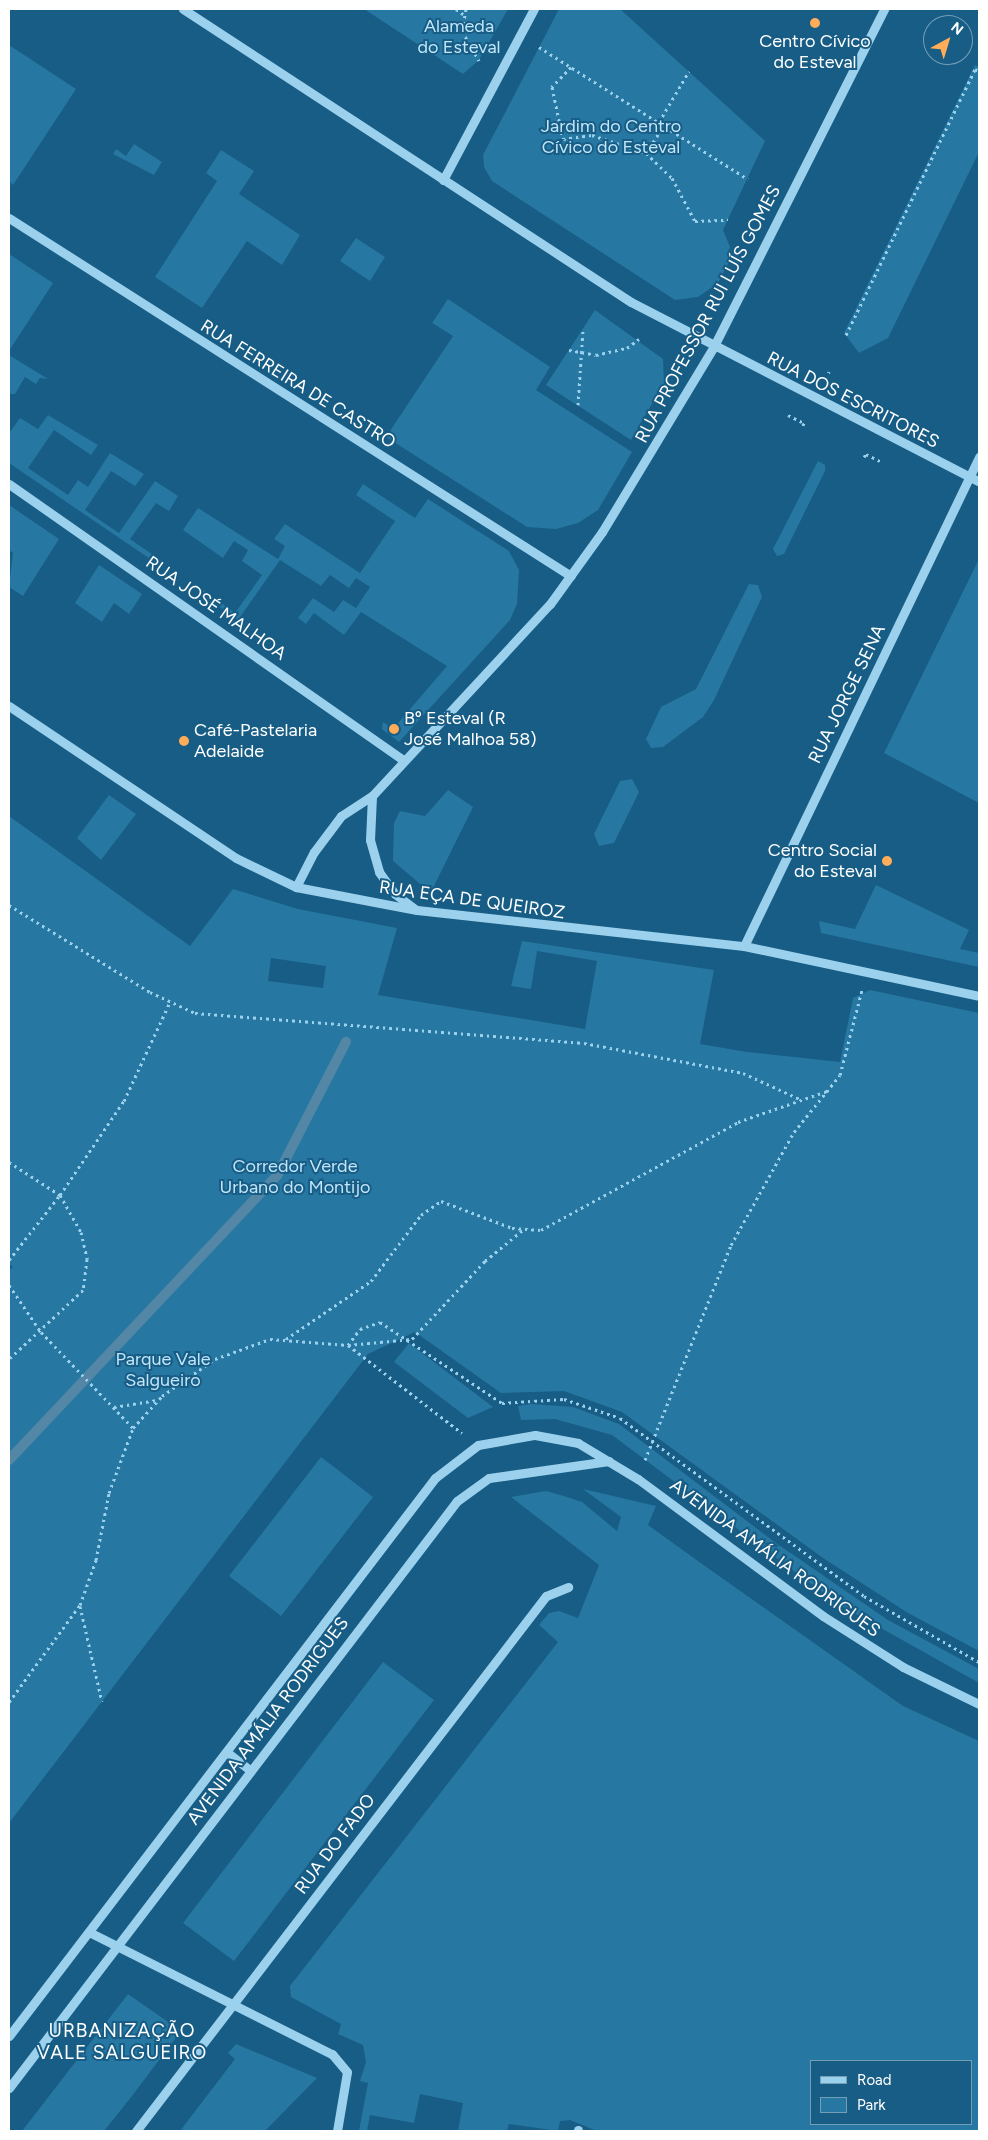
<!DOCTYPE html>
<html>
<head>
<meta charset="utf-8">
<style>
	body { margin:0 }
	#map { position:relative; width:988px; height:2140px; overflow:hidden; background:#175d85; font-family:Figtree,sans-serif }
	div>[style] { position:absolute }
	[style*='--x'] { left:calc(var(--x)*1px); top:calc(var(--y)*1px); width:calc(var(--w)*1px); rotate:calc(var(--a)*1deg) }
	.green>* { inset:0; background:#2677a2 }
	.stream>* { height:10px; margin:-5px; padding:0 5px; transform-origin:5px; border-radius:5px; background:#5487a5 }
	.path>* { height:3px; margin-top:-1.5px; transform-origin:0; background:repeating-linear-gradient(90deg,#9cd1ed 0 2.5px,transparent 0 6.5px) }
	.minor>* { height:9px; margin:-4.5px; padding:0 4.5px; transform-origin:4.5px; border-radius:4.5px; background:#9cd1ed }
	.dots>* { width:14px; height:14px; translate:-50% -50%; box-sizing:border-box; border:2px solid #175d85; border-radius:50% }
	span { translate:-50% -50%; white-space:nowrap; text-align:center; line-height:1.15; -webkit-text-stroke:4px #175d85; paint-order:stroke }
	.park-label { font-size:18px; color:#c1e6fa }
	.poi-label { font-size:18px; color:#fff }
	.left { translate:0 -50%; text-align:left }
	.right { translate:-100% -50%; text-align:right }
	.street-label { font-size:18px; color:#fff }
	.neighbourhood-label { font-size:19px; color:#fff; letter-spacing:1px }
	.frame { position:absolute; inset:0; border:10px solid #fff; pointer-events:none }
	.legend { position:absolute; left:810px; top:2060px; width:162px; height:65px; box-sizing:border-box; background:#175d85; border:1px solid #749eb6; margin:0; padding:6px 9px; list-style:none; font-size:15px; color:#fff }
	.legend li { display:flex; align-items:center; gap:10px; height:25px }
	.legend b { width:25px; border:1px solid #749eb6 }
	.north { position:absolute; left:923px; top:15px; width:50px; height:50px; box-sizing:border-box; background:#175d85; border:1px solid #749eb6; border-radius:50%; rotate:39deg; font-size:14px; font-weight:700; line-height:20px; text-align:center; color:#fff }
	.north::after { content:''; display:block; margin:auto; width:18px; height:22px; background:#ffad58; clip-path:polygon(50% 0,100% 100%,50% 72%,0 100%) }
</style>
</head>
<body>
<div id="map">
	<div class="green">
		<i style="clip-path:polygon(364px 9px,508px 9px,479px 60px,463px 74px)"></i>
		<i style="clip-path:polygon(559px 9px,620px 9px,765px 141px,723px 230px,733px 254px,718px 283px,698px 297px,675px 300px,492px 181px,484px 167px,483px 155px)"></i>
		<i style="clip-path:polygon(9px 45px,76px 89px,13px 185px,9px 181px)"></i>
		<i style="clip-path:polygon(975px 65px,979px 67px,979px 152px,888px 338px,859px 353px,844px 333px)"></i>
		<i style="clip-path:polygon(134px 144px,162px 162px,154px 175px,113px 154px,116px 149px,126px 156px)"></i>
		<i style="clip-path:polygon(221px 150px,254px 171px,239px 194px,300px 235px,282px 265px,247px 241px,202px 308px,155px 277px,217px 181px,206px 173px)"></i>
		<i style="clip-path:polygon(356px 238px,385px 257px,370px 281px,340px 261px)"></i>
		<i style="clip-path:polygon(9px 254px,53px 283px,9px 351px)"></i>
		<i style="clip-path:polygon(448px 299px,550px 367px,536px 390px,632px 452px,598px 510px,578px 523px,556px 529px,527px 527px,386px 437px,453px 336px,432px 323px)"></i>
		<i style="clip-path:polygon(595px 310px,663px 359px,664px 383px,631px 440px,546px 385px)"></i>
		<i style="clip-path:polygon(9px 355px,48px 379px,40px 378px,36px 384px,25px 377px,15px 394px,9px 394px)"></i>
		<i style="clip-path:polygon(48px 415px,98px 445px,91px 455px,54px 430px,28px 468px,68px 495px,78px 480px,88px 487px,110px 453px,144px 474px,135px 486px,111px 471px,85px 510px,119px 533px,155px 481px,178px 496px,169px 511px,156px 503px,130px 539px,162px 561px,159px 565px,9px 463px,9px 433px,20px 418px,38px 429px)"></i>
		<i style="clip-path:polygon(818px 461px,825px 465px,825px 471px,784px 554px,777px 556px,773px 549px)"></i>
		<i style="clip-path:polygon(363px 484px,415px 518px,428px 499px,509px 551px,519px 570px,517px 604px,510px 620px,399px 742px,382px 729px,383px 722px,393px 729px,447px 666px,361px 612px,344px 635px,314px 613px,306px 624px,298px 618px,313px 598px,334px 612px,343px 600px,356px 608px,370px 587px,356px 578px,349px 588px,330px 575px,321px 586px,280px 560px,238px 620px,199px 592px,202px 589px,235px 613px,262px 575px,242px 561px,248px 550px,234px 541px,223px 558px,183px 530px,198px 508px,278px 559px,285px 546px,274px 539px,285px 524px,360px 573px,395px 521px,356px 495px)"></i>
		<i style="clip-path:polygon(9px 505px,59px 539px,23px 596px,9px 587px,13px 553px,9px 550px)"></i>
		<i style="clip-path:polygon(979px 559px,979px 803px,884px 753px)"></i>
		<i style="clip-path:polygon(99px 565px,142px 594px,129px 614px,114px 603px,102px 622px,75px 603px)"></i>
		<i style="clip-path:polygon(749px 584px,758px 585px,762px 597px,714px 700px,703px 717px,663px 747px,651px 748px,646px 739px,661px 707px,696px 689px)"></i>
		<i style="clip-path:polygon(632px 779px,639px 792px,614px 843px,599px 846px,594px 834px,620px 781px)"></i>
		<i style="clip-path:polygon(448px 790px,473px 807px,433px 888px,425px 888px,393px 861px,394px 823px,400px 811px,425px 816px)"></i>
		<i style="clip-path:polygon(109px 795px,136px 814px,101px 860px,77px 838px)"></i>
		<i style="clip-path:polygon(evenodd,9px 816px,190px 946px,233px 889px,298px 909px,397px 928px,378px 995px,585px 1029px,597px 961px,537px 951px,531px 989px,511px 986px,522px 941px,714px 970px,700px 1044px,747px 1052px,840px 1062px,853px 998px,870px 990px,979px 1013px,979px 1651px,908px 1613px,823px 1558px,622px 1412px,564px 1391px,501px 1393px,415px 1332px,368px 1354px,9px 1823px,9px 1270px,13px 1267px,9px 1264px,9px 816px,271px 958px,326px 966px,323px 988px,268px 981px,271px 958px)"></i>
		<i style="clip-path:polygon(876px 885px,969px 930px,960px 949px,979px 953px,979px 967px,821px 933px,819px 921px,855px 929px)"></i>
		<i style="clip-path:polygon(409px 1343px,493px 1407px,468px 1418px,394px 1362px)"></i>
		<i style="clip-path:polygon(531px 1404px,573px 1407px,619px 1424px,776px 1543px,888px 1620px,979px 1669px,979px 1683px,838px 1604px,612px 1435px,555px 1419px,521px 1420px,518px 1406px)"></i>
		<i style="clip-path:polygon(321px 1457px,373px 1497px,281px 1616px,229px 1576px)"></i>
		<i style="clip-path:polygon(evenodd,583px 1489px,656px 1506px,648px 1525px,705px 1566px,903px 1706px,979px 1741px,979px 2131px,597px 2131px,570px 2120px,560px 2121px,558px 2131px,509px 2124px,507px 2131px,448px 2131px,458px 2131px,463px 2103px,420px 2094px,414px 2123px,370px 2115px,367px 2131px,359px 2131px,368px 2083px,360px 2081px,366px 2062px,363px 2045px,338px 2034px,341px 2024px,291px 1997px,290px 1986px,558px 1642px,539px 1625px,549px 1613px,559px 1611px,578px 1618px,599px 1565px,511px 1497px,546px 1491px,564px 1496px,582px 1502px,617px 1531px,621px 1517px,583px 1489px,812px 2061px,972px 2061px,972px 2124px,812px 2124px,812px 2061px)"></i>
		<i style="clip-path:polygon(383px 1662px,434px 1700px,234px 1961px,183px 1923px)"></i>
		<i style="clip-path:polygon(128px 1994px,181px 2031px,132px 2096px,104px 2131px,22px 2131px)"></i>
		<i style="clip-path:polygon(236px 2044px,317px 2078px,265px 2131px,180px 2131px,235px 2059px,228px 2053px)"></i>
	</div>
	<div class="stream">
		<i style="--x:9;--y:1460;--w:390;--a:-46.7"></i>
		<i style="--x:277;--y:1176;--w:151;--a:-62.8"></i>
	</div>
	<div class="path">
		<i style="--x:456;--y:9;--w:9;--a:36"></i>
		<i style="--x:466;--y:9;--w:22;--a:100"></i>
		<i style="--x:462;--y:31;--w:34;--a:60"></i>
		<i style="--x:539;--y:47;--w:247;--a:32.3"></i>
		<i style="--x:571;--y:67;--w:28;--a:134"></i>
		<i style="--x:552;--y:87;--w:53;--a:78.1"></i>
		<i style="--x:563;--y:139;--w:29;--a:-8"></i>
		<i style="--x:592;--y:135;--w:57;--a:18.4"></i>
		<i style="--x:646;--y:153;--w:36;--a:44"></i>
		<i style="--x:672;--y:178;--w:49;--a:61.9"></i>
		<i style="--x:695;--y:221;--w:33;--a:-2"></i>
		<i style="--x:659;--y:122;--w:59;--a:-59.5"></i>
		<i style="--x:646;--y:153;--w:33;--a:-57"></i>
		<i style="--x:846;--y:335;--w:296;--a:-64.1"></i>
		<i style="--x:975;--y:69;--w:4;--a:27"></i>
		<i style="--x:569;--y:350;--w:27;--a:10"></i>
		<i style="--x:596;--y:355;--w:32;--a:-13"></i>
		<i style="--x:627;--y:348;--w:15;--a:-37"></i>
		<i style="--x:826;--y:379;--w:8;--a:-67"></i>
		<i style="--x:578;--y:405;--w:76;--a:-86.2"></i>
		<i style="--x:788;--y:415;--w:18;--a:27"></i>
		<i style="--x:804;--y:423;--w:4;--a:117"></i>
		<i style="--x:864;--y:457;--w:4;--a:-56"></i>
		<i style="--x:866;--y:454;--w:16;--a:27"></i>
		<i style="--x:9;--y:905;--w:166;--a:31.7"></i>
		<i style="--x:150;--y:992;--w:50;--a:25"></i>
		<i style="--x:195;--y:1013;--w:390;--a:4.4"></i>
		<i style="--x:584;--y:1043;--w:162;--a:10.7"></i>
		<i style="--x:743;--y:1073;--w:65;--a:24.6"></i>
		<i style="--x:9;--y:1162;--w:61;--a:32.9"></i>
		<i style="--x:60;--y:1195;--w:43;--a:60.4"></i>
		<i style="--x:81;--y:1232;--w:28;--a:77"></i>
		<i style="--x:87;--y:1259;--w:31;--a:97"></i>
		<i style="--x:83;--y:1290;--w:101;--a:137"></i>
		<i style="--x:9;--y:1260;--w:83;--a:-51.9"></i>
		<i style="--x:60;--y:1195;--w:114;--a:-55.8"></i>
		<i style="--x:124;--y:1101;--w:109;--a:-65.1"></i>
		<i style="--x:9;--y:1285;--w:57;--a:55.8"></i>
		<i style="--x:41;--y:1332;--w:133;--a:46.2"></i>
		<i style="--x:286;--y:1339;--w:103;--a:-34.3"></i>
		<i style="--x:371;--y:1281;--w:83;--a:-52.9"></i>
		<i style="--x:421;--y:1215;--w:24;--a:-35"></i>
		<i style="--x:441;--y:1201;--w:76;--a:20.8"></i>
		<i style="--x:512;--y:1228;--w:29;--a:4"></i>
		<i style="--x:541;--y:1230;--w:225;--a:-28.7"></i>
		<i style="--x:738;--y:1122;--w:94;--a:-19.2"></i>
		<i style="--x:348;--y:1345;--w:20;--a:-53"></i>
		<i style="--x:360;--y:1329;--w:21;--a:-19"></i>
		<i style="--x:380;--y:1322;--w:146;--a:33.6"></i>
		<i style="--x:502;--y:1403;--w:62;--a:-3.7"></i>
		<i style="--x:564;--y:1399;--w:59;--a:18.7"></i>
		<i style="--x:620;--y:1418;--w:302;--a:36.1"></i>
		<i style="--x:864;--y:1596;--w:133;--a:29.9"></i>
		<i style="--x:348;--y:1345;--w:144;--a:37.7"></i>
		<i style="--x:114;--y:1407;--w:44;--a:-9.2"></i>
		<i style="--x:645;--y:1460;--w:232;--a:-68.2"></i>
		<i style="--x:731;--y:1245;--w:129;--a:-60.9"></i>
		<i style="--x:794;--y:1132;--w:73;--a:-51.1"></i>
		<i style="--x:840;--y:1075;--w:88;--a:-75.5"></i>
		<i style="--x:80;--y:1606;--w:98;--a:77.1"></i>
		<i style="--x:9;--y:1702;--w:120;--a:-53.8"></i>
		<i style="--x:80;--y:1605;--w:48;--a:-70.4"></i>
		<i style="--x:96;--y:1560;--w:68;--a:-79"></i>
		<i style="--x:109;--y:1493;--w:69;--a:-69.7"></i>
		<i style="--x:133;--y:1428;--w:43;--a:-47.8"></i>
		<i style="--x:162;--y:1396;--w:65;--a:-34.9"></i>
		<i style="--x:215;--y:1359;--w:59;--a:-20"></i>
		<i style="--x:270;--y:1339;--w:78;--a:4.4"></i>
		<i style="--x:348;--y:1345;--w:64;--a:-5.4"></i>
		<i style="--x:412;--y:1339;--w:107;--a:-46.9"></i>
		<i style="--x:485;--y:1261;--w:50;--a:-39.4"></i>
	</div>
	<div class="minor">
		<i style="--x:183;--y:9;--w:535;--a:33.19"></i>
		<i style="--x:631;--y:302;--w:392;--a:27.3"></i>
		<i style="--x:443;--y:180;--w:194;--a:-62"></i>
		<i style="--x:9;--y:218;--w:666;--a:32.5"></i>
		<i style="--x:9;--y:484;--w:482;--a:35"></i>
		<i style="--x:9;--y:706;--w:273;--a:33.8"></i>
		<i style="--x:236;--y:858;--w:67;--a:25.8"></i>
		<i style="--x:296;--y:887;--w:123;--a:10.8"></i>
		<i style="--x:417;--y:910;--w:329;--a:6.3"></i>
		<i style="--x:744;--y:946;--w:240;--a:12"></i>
		<i style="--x:372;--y:796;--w:44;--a:92.6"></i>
		<i style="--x:370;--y:840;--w:33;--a:74"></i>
		<i style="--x:379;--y:872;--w:27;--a:54"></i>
		<i style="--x:395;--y:894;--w:25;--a:37"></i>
		<i style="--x:296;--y:887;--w:39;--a:-63"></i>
		<i style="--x:314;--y:852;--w:45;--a:-53.1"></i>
		<i style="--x:341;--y:816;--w:37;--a:-33"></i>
		<i style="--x:372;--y:796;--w:262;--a:-47.2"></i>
		<i style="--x:550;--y:604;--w:89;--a:-54.2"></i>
		<i style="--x:602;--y:532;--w:215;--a:-58.9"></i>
		<i style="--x:713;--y:348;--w:380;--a:-63.2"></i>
		<i style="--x:744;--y:946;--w:543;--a:-64.33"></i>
		<i style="--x:228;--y:1753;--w:28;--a:38"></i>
		<i style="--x:89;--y:1932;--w:272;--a:26.7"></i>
		<i style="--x:332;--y:2054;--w:23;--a:50"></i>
		<i style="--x:347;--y:2072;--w:60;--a:99.6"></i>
		<i style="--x:9;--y:2036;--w:702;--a:-52.64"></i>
		<i style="--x:435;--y:1478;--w:54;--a:-37.5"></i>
		<i style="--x:478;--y:1445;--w:58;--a:-10"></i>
		<i style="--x:535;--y:1435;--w:44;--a:10.5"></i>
		<i style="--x:578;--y:1443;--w:70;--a:31"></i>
		<i style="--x:638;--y:1479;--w:230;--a:36.5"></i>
		<i style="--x:823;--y:1616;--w:95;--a:32.5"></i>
		<i style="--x:903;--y:1667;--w:85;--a:26"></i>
		<i style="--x:9;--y:2088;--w:738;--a:-52.65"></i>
		<i style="--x:457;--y:1501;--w:39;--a:-36"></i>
		<i style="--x:489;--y:1478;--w:121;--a:-8.1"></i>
		<i style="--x:136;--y:2131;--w:674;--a:-52.54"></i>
		<i style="--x:546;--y:1596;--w:24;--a:-22"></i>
		<i style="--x:578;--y:2131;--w:1;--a:-90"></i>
	</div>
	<div class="dots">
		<i style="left:815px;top:23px;background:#ffad58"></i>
		<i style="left:394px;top:729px;background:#ffad58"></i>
		<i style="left:184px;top:741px;background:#ffad58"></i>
		<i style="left:887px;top:861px;background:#ffad58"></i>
	</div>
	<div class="park-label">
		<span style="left:459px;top:37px">Alameda<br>do Esteval</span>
		<span style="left:611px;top:137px">Jardim do Centro<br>Cívico do Esteval</span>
		<span style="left:295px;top:1177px">Corredor Verde<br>Urbano do Montijo</span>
		<span style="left:163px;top:1370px">Parque Vale<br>Salgueiro</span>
	</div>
	<div class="poi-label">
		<span style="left:815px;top:52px">Centro Cívico<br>do Esteval</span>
		<span class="left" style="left:404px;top:729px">Bº Esteval (R<br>José Malhoa 58)</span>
		<span class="left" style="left:194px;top:741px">Café-Pastelaria<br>Adelaide</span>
		<span class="right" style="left:877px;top:861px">Centro Social<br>do Esteval</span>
	</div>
	<div class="street-label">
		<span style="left:708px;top:314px;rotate:-62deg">RUA PROFESSOR RUI LUÍS GOMES</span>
		<span style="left:298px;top:384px;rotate:32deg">RUA FERREIRA DE CASTRO</span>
		<span style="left:853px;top:400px;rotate:27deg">RUA DOS ESCRITORES</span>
		<span style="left:216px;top:608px;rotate:35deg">RUA JOSÉ MALHOA</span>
		<span style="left:847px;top:694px;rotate:-64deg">RUA JORGE SENA</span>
		<span style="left:472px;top:900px;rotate:8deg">RUA EÇA DE QUEIROZ</span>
		<span style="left:775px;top:1558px;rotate:36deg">AVENIDA AMÁLIA RODRIGUES</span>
		<span style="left:268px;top:1721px;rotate:-53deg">AVENIDA AMÁLIA RODRIGUES</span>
		<span style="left:335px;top:1844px;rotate:-53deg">RUA DO FADO</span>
	</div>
	<div class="neighbourhood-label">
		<span style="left:122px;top:2042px">URBANIZAÇÃO<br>VALE SALGUEIRO</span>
	</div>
	<div class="frame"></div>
	<ul class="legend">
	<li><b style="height:6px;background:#9cd1ed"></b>Road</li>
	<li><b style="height:14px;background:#2677a2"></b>Park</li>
	</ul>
	<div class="north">N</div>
</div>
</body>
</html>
